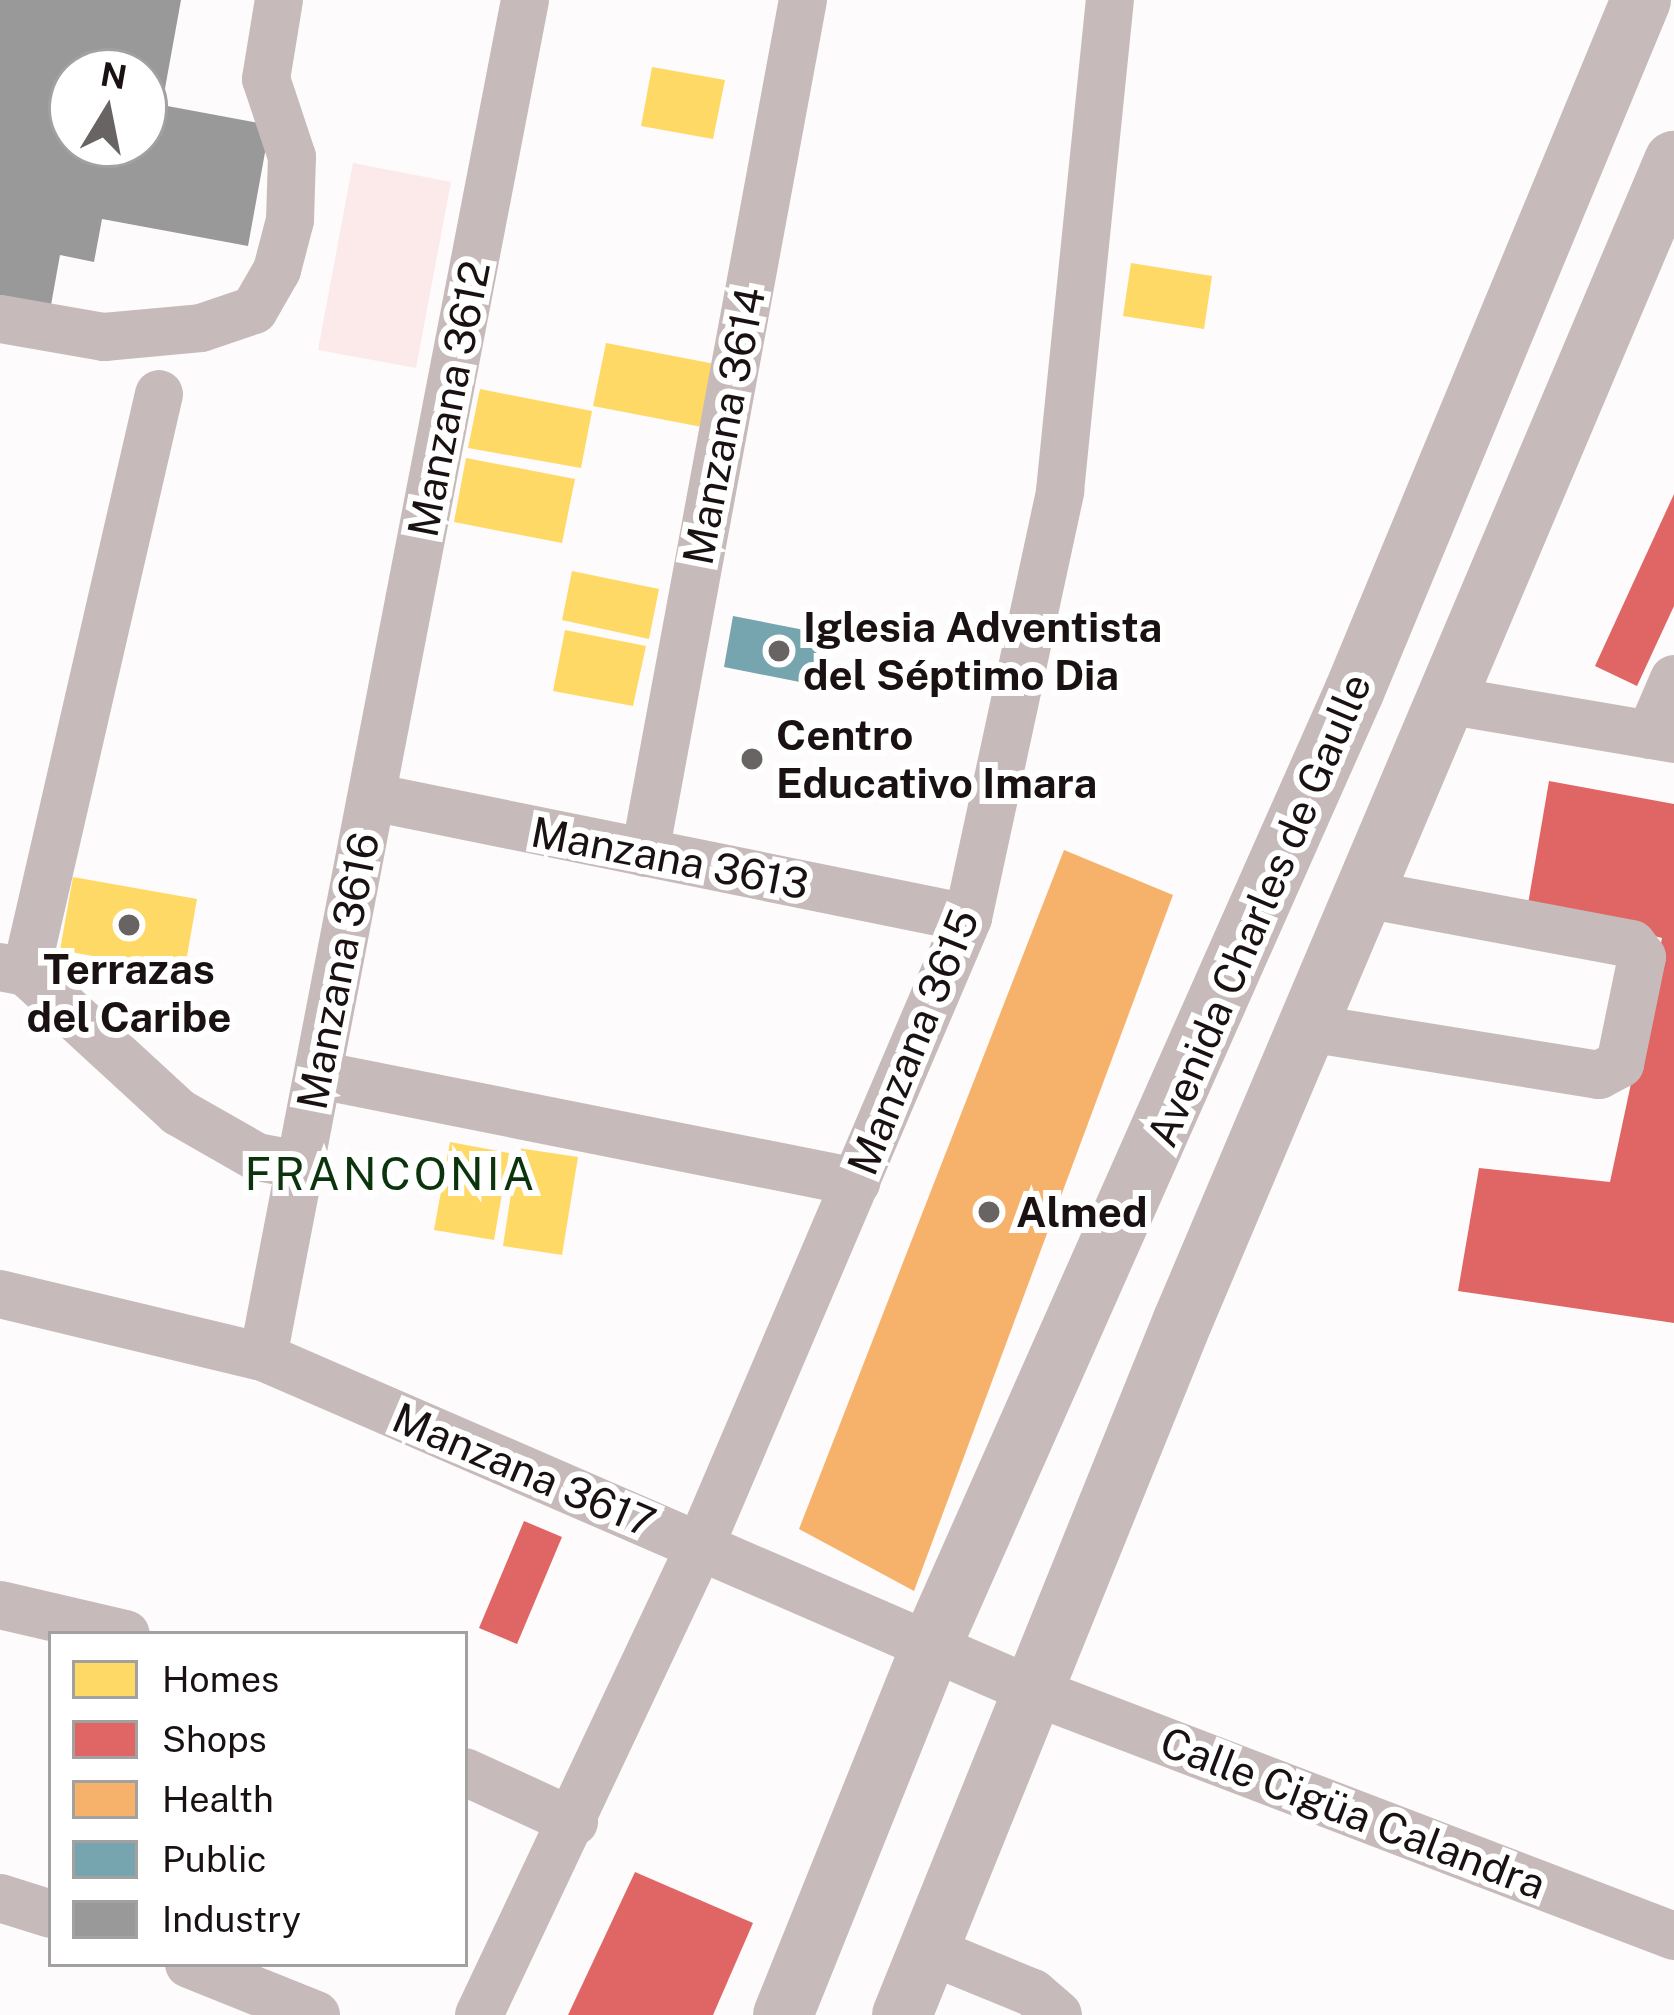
<!DOCTYPE html>
<html>
<head>
<meta charset="utf-8">
<style>
	body { margin:0 }
	#map { position:relative; width:1674px; height:2015px; overflow:hidden; background:#fdfbfb; font-family:"Public Sans",sans-serif }
	div>[style] { position:absolute }
	[style*='--x'] { left:calc(var(--x)*1px); top:calc(var(--y)*1px); width:calc(var(--w)*1px); rotate:calc(var(--a)*1deg) }
	.green>* { inset:0; background:#fceaeb }
	.homes>* { inset:0; background:#ffd966 }
	.shops>* { inset:0; background:#e06666 }
	.health>* { inset:0; background:#f6b26b }
	.public>* { inset:0; background:#76a5af }
	.industry>* { inset:0; background:#999 }
	.minor>* { height:48px; margin:-24px; padding:0 24px; transform-origin:24px; border-radius:24px; background:#c7baba }
	.major>* { height:60px; margin:-30px; padding:0 30px; transform-origin:30px; border-radius:30px; background:#c7babb }
	.dots>* { width:33px; height:33px; translate:-50% -50%; box-sizing:border-box; border:6px solid #fff; border-radius:50% }
	span { translate:-50% -50%; white-space:nowrap; text-align:center; line-height:1.15; -webkit-text-stroke:12px #fff; paint-order:stroke }
	.street-label { font-size:42px; color:#1a1212 }
	.poi-label { font-size:42px; color:#1a1212; font-weight:700 }
	.left { translate:0 -50%; text-align:left }
	.neighbourhood-label { font-size:45px; color:#0b340c; letter-spacing:3px }
	.legend { position:absolute; left:48px; top:1631px; width:420px; height:336px; box-sizing:border-box; background:#fff; border:3px solid #a3a0a0; margin:0; padding:15px 21px; list-style:none; font-size:36px; color:#1a1212 }
	.legend li { display:flex; align-items:center; gap:24px; height:60px }
	.legend b { width:60px; border:3px solid #a3a0a0 }
	.north { position:absolute; left:48px; top:48px; width:120px; height:120px; box-sizing:border-box; background:#fff; border:3px solid #a3a0a0; border-radius:50%; rotate:10deg; font-size:33px; font-weight:700; line-height:48px; text-align:center; color:#1a1212 }
	.north::after { content:''; display:block; margin:auto; width:42px; height:54px; background:#696464; clip-path:polygon(50% 0,100% 100%,50% 72%,0 100%) }
</style>
</head>
<body>
<div id="map">
	<div class="green">
		<i style="clip-path:polygon(353px 163px,451px 182px,416px 368px,318px 350px)"></i>
	</div>
	<div class="homes">
		<i style="clip-path:polygon(652px 67px,725px 80px,713px 139px,641px 126px)"></i>
		<i style="clip-path:polygon(1131px 263px,1212px 276px,1204px 329px,1123px 316px)"></i>
		<i style="clip-path:polygon(606px 343px,715px 364px,702px 427px,593px 406px)"></i>
		<i style="clip-path:polygon(480px 389px,592px 411px,581px 468px,468px 448px)"></i>
		<i style="clip-path:polygon(466px 458px,575px 479px,562px 543px,454px 522px)"></i>
		<i style="clip-path:polygon(572px 571px,659px 589px,649px 639px,562px 620px)"></i>
		<i style="clip-path:polygon(565px 630px,646px 646px,633px 706px,553px 691px)"></i>
		<i style="clip-path:polygon(73px 877px,197px 899px,184px 973px,60px 950px)"></i>
		<i style="clip-path:polygon(450px 1142px,509px 1153px,494px 1240px,434px 1230px)"></i>
		<i style="clip-path:polygon(518px 1148px,578px 1157px,562px 1255px,503px 1246px)"></i>
	</div>
	<div class="shops">
		<i style="clip-path:polygon(1674px 494px,1674px 606px,1637px 686px,1595px 666px)"></i>
		<i style="clip-path:polygon(1549px 781px,1674px 804px,1674px 1323px,1458px 1291px,1479px 1168px,1610px 1182px,1662px 938px,1528px 904px)"></i>
		<i style="clip-path:polygon(524px 1521px,562px 1537px,517px 1644px,479px 1628px)"></i>
		<i style="clip-path:polygon(635px 1872px,753px 1923px,713px 2015px,568px 2015px)"></i>
	</div>
	<div class="health">
		<i style="clip-path:polygon(1064px 850px,1173px 895px,914px 1591px,799px 1529px)"></i>
	</div>
	<div class="public">
		<i style="clip-path:polygon(733px 616px,835px 636px,825px 687px,724px 667px)"></i>
	</div>
	<div class="industry">
		<i style="clip-path:polygon(evenodd,0 0,181px 0,162px 105px,270px 125px,248px 246px,102px 219px,94px 262px,60px 255px,51px 305px,0 295px,0 0,72px 72px,144px 72px,144px 144px,72px 144px,72px 72px)"></i>
	</div>
	<div class="minor">
		<i style="--x:0;--y:319;--w:106;--a:9.8"></i>
		<i style="--x:104;--y:337;--w:97;--a:-5.3"></i>
		<i style="--x:201;--y:328;--w:56;--a:-18.8"></i>
		<i style="--x:254;--y:310;--w:46;--a:-60.1"></i>
		<i style="--x:277;--y:270;--w:52;--a:-75.4"></i>
		<i style="--x:290;--y:220;--w:63;--a:-88.2"></i>
		<i style="--x:292;--y:157;--w:82;--a:-108.4"></i>
		<i style="--x:266;--y:79;--w:80;--a:-80.7"></i>
		<i style="--x:1452;--y:701;--w:225;--a:9.7"></i>
		<i style="--x:1650;--y:735;--w:61;--a:-66.8"></i>
		<i style="--x:372;--y:797;--w:608;--a:11.48"></i>
		<i style="--x:645;--y:853;--w:868;--a:-79.51"></i>
		<i style="--x:0;--y:967;--w:26;--a:11"></i>
		<i style="--x:26;--y:972;--w:207;--a:42.6"></i>
		<i style="--x:178;--y:1112;--w:91;--a:29.7"></i>
		<i style="--x:257;--y:1157;--w:44;--a:10.5"></i>
		<i style="--x:26;--y:972;--w:593;--a:-77.04"></i>
		<i style="--x:1309;--y:1028;--w:294;--a:9.2"></i>
		<i style="--x:1599;--y:1075;--w:24;--a:-28"></i>
		<i style="--x:1620;--y:1064;--w:109;--a:-78.4"></i>
		<i style="--x:1642;--y:957;--w:16;--a:-128"></i>
		<i style="--x:1632;--y:944;--w:271;--a:-169.4"></i>
		<i style="--x:319;--y:1075;--w:548;--a:11.27"></i>
		<i style="--x:0;--y:1294;--w:270;--a:13.5"></i>
		<i style="--x:263;--y:1357;--w:839;--a:23.45"></i>
		<i style="--x:1033;--y:1691;--w:686;--a:20.92"></i>
		<i style="--x:263;--y:1357;--w:1382;--a:-79.07"></i>
		<i style="--x:0;--y:1605;--w:129;--a:13"></i>
		<i style="--x:465;--y:1772;--w:120;--a:24.6"></i>
		<i style="--x:0;--y:1898;--w:53;--a:17.4"></i>
		<i style="--x:928;--y:1950;--w:113;--a:22.3"></i>
		<i style="--x:1033;--y:1993;--w:33;--a:41"></i>
		<i style="--x:189;--y:1964;--w:137;--a:21.9"></i>
		<i style="--x:479;--y:2015;--w:518;--a:-64.77"></i>
		<i style="--x:700;--y:1546;--w:683;--a:-66.89"></i>
		<i style="--x:968;--y:918;--w:437;--a:-77.8"></i>
		<i style="--x:1060;--y:491;--w:494;--a:-84.2"></i>
	</div>
	<div class="major">
		<i style="--x:783;--y:2015;--w:398;--a:-68.1"></i>
		<i style="--x:931;--y:1646;--w:1044;--a:-66.09"></i>
		<i style="--x:1354;--y:692;--w:749;--a:-67.47"></i>
		<i style="--x:902;--y:2015;--w:750;--a:-67.99"></i>
		<i style="--x:1183;--y:1320;--w:1259;--a:-67.04"></i>
	</div>
	<div class="dots">
		<i style="left:779px;top:651px;background:#696464"></i>
		<i style="left:752px;top:759px;background:#696464"></i>
		<i style="left:129px;top:925px;background:#696464"></i>
		<i style="left:989px;top:1212px;background:#696464"></i>
	</div>
	<div class="street-label">
		<span style="left:449px;top:399px;rotate:-79deg">Manzana 3612</span>
		<span style="left:724px;top:426px;rotate:-79deg">Manzana 3614</span>
		<span style="left:670px;top:858px;rotate:11deg">Manzana 3613</span>
		<span style="left:1259px;top:910px;rotate:-67deg">Avenida Charles de Gaulle</span>
		<span style="left:338px;top:971px;rotate:-79deg">Manzana 3616</span>
		<span style="left:913px;top:1042px;rotate:-68deg">Manzana 3615</span>
		<span style="left:524px;top:1470px;rotate:23deg">Manzana 3617</span>
		<span style="left:1353px;top:1813px;rotate:21deg">Calle Cigüa Calandra</span>
	</div>
	<div class="poi-label">
		<span class="left" style="left:803px;top:651px">Iglesia Adventista<br>del Séptimo Dia</span>
		<span class="left" style="left:776px;top:759px">Centro<br>Educativo Imara</span>
		<span style="left:129px;top:993px">Terrazas<br>del Caribe</span>
		<span class="left" style="left:1016px;top:1212px">Almed</span>
	</div>
	<div class="neighbourhood-label">
		<span style="left:391px;top:1174px">FRANCONIA</span>
	</div>
	<ul class="legend">
	<li><b style="height:33px;background:#ffd966"></b>Homes</li>
	<li><b style="height:33px;background:#e06666"></b>Shops</li>
	<li><b style="height:33px;background:#f6b26b"></b>Health</li>
	<li><b style="height:33px;background:#76a5af"></b>Public</li>
	<li><b style="height:33px;background:#999"></b>Industry</li>
	</ul>
	<div class="north">N</div>
</div>
</body>
</html>
